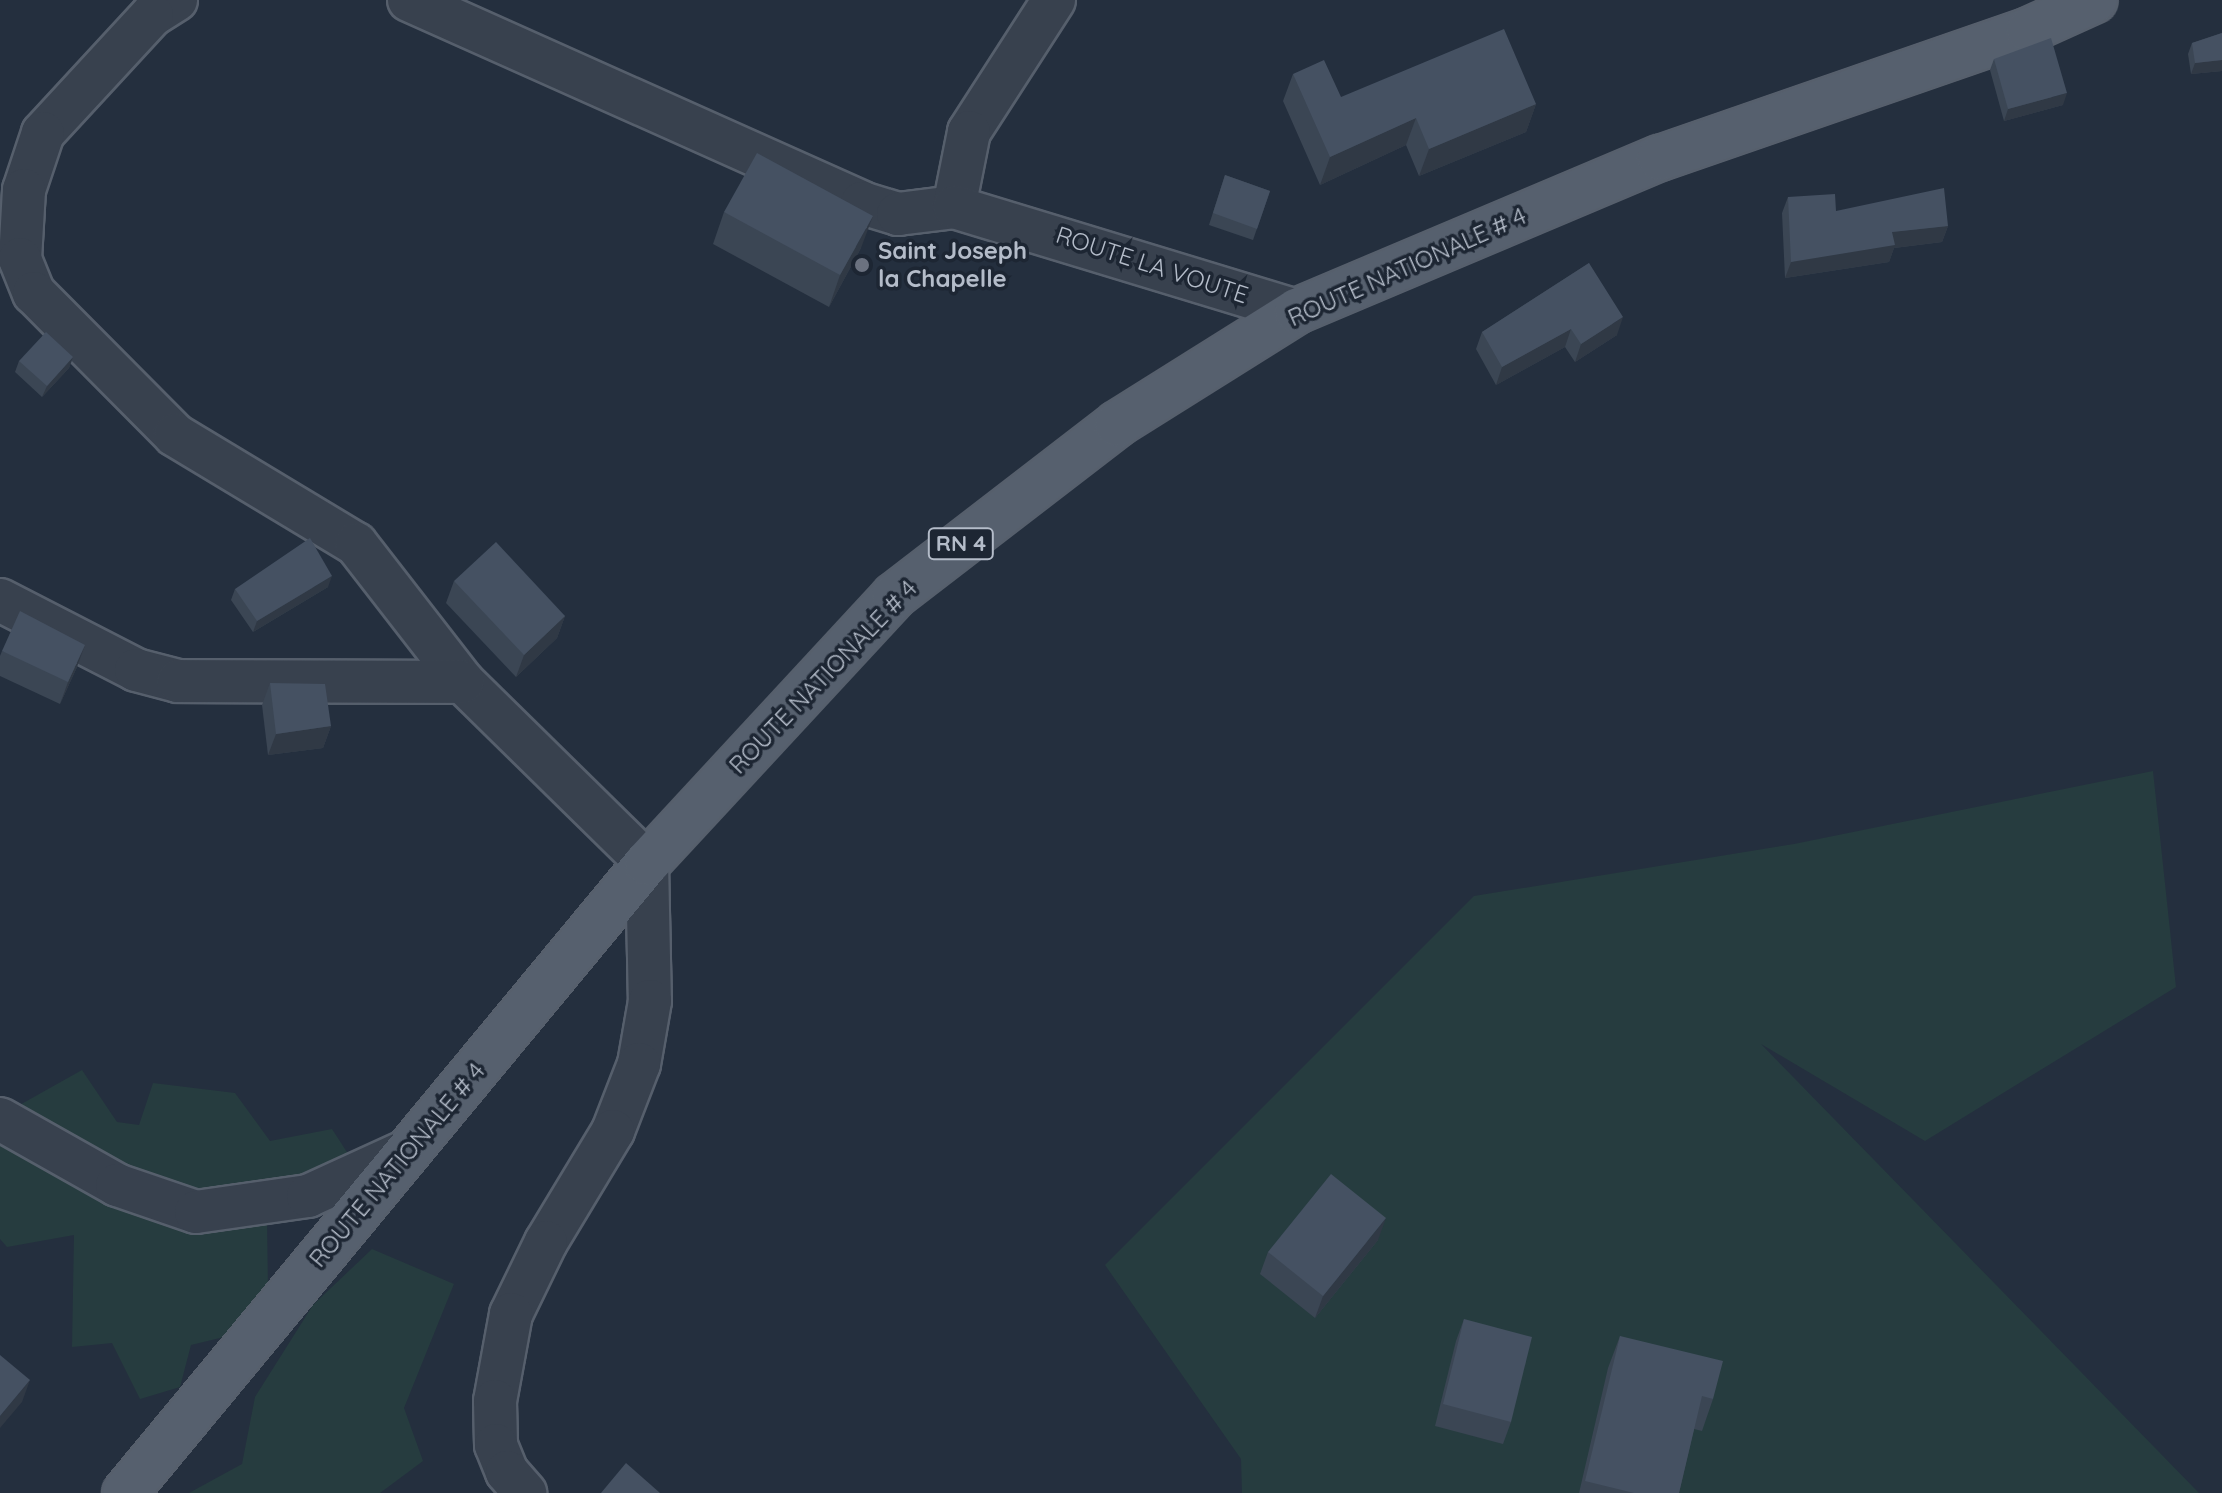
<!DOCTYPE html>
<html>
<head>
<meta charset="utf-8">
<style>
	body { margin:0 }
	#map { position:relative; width:2222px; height:1493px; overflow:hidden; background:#242f3e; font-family:Quicksand,sans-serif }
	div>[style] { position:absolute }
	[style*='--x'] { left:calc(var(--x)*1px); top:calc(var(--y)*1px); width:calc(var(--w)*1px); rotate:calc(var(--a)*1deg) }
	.green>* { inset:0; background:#263c3f }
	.roads { filter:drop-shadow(2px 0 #565f6c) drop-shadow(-2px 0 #565f6c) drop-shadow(0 2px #565f6c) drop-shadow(0 -2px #565f6c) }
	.minor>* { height:42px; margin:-21px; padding:0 21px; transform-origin:21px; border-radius:21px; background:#38414e }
	.major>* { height:44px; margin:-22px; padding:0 22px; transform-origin:22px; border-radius:22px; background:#56606e }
	.wall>* { inset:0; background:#3b4654 }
	.shaded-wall>* { inset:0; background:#303945 }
	.building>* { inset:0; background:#455162 }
	.dots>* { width:22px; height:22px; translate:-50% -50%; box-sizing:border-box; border:4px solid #1d2633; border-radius:50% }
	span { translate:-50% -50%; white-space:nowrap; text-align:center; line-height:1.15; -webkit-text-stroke:7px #1d2633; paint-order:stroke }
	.shield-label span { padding:2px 6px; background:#1d2633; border:2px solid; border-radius:6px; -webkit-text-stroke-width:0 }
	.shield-label { font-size:22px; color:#b4bcc9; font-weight:700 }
	.poi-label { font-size:24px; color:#b4bcc9; font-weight:700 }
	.left { translate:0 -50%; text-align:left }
	.street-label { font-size:24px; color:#b4bcc9 }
</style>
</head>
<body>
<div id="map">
	<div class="green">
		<i style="clip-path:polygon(2153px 771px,2176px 987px,1925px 1141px,1761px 1044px,2199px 1493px,1242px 1493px,1241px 1459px,1105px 1265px,1474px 896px,1794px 844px)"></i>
		<i style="clip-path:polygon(82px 1070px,117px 1122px,139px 1125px,153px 1083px,235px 1093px,270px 1141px,332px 1129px,356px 1166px,267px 1220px,268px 1287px,224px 1337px,191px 1345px,180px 1387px,140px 1399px,112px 1343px,72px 1347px,74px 1235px,7px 1247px,0 1239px,0 1116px)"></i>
		<i style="clip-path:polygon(372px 1249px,454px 1284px,404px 1408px,423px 1461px,380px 1493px,189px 1493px,242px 1464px,255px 1397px,313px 1305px)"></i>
	</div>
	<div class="roads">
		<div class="minor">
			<i style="--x:176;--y:0;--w:28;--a:148"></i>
			<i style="--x:152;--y:15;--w:161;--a:132.7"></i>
			<i style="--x:43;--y:133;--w:60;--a:108.4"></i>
			<i style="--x:24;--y:190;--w:69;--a:93.3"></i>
			<i style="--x:20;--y:259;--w:37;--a:68"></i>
			<i style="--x:34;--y:293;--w:200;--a:45.2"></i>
			<i style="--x:175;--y:435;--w:211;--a:31.1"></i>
			<i style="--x:356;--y:544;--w:175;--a:52.2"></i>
			<i style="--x:463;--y:682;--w:258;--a:44.5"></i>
			<i style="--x:647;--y:863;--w:138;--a:88.8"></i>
			<i style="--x:650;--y:1001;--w:64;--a:99.9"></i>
			<i style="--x:639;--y:1064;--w:72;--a:111.2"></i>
			<i style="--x:613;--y:1131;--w:130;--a:121.1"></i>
			<i style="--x:546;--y:1242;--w:80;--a:115.9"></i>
			<i style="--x:511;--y:1314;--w:88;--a:100.4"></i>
			<i style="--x:495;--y:1401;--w:44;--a:88.7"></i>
			<i style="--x:496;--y:1445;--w:29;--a:68"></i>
			<i style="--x:507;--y:1472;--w:28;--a:49"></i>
			<i style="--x:409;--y:0;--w:496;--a:24.1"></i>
			<i style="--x:862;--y:203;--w:38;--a:17"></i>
			<i style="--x:898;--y:214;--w:56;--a:-7.1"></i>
			<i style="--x:1054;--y:0;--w:157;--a:122.8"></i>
			<i style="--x:969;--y:132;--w:76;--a:101.3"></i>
			<i style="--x:954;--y:207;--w:358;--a:16.9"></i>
			<i style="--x:0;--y:600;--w:153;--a:27.2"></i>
			<i style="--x:136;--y:670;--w:43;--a:14.7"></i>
			<i style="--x:178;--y:681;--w:285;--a:0.2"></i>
			<i style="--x:0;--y:1119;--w:134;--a:29.4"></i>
			<i style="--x:117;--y:1185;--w:83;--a:18.9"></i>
			<i style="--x:196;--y:1212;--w:113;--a:-8.1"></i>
			<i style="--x:308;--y:1196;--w:113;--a:-24.5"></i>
		</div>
		<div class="major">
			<i style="--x:125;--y:1493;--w:818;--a:-50.36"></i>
			<i style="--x:647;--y:863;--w:364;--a:-47.2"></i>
			<i style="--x:894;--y:596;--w:282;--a:-37.6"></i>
			<i style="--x:1117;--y:424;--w:213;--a:-32.1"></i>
			<i style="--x:1297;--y:311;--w:394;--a:-22.9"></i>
			<i style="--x:1660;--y:158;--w:391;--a:-19.1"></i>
			<i style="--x:2029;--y:30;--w:72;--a:-24.4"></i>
		</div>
	</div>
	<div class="wall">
		<i style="clip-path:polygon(2222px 33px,2222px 71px,2191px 74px,2188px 54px,2192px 43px)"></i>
		<i style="clip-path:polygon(1994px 59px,2063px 105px,2004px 121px,1990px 70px)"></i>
		<i style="clip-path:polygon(1293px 74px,1341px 97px,1536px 104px,1526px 132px,1419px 176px,1406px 145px,1320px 185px,1283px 101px)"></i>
		<i style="clip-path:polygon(1225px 175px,1270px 191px,1253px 240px,1209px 225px)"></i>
		<i style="clip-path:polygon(1788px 197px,1836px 211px,1948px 226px,1942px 242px,1894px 248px,1889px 262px,1785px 278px,1782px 213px)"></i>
		<i style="clip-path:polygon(724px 212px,861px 248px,829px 307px,713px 244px)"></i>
		<i style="clip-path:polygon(1589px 263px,1617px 335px,1575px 362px,1565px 347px,1496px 385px,1476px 349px,1482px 332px)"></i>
		<i style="clip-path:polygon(73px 357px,69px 368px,42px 397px,15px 372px,19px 361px)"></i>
		<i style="clip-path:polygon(454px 581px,565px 616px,557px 638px,516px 677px,446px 603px)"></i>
		<i style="clip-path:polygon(328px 587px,253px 632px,231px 600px,235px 589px)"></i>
		<i style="clip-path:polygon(2px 651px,77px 667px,60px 704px,0 676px,0 656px)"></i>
		<i style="clip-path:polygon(270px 683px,331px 726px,323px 748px,268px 755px,262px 705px)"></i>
		<i style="clip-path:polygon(1378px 1240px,1315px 1318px,1260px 1274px,1268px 1252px)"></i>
		<i style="clip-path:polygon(1464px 1319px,1511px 1422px,1503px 1444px,1435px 1426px,1456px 1341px)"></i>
		<i style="clip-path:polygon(1620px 1336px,1713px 1399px,1702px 1431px,1694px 1429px,1679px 1493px,1579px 1493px,1608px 1368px)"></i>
	</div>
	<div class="shaded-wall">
		<i style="clip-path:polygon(2222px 60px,2222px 71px,2191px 74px,2195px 63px)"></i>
		<i style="clip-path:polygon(2067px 93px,2063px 105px,2004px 121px,2008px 109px)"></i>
		<i style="clip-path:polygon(1536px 104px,1526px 132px,1419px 176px,1429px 149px)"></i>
		<i style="clip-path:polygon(1416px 118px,1406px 145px,1320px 185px,1330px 157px)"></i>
		<i style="clip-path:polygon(873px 216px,861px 248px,829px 307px,840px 275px)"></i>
		<i style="clip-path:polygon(1948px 226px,1942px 242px,1894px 248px,1889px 262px,1785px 278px,1791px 262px,1892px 232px)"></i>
		<i style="clip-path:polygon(1623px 317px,1617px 335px,1575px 362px,1581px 344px)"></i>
		<i style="clip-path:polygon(1571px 329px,1565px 347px,1496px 385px,1502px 367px)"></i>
		<i style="clip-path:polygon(73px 357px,69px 368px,42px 397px,47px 386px)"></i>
		<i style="clip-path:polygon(332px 576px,328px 587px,253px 632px,257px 621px)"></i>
		<i style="clip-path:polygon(565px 616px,557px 638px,516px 677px,524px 655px)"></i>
		<i style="clip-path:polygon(85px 645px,77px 667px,60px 704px,68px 682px)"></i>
		<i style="clip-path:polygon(331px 726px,323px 748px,268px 755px,276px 734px)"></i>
		<i style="clip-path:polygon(1386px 1218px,1378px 1240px,1315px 1318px,1323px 1296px)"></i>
		<i style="clip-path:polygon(30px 1380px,22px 1402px,0 1428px,0 1416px)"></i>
	</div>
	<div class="building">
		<i style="clip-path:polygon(1504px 29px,1536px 104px,1429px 149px,1416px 118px,1330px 157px,1293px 74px,1324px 60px,1341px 97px)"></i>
		<i style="clip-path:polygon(2222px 33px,2222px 60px,2195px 63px,2192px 43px)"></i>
		<i style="clip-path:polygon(2051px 38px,2067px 93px,2008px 109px,1994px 59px)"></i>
		<i style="clip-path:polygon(757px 153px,873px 216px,840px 275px,724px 212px)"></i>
		<i style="clip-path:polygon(1225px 175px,1270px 191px,1257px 229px,1213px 213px)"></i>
		<i style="clip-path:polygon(1944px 188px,1948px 226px,1892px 232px,1895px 245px,1791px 262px,1788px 197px,1835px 194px,1836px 211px)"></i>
		<i style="clip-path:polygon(1589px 263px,1623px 317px,1581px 344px,1571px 329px,1502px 367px,1482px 332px)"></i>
		<i style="clip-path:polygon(46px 332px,73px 357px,47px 386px,19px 361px)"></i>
		<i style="clip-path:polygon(310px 538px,332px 576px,257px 621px,235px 589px)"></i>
		<i style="clip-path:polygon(496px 542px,565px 616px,524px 655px,454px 581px)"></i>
		<i style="clip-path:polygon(20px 611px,85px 645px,68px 682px,2px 651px)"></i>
		<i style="clip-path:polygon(270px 683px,325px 684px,331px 726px,276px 734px)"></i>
		<i style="clip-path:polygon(1331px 1174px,1386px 1218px,1323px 1296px,1268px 1252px)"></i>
		<i style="clip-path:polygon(1464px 1319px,1532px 1337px,1511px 1422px,1443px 1404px)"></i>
		<i style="clip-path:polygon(1620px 1336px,1723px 1361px,1713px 1399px,1702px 1396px,1679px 1493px,1634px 1493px,1585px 1481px)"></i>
		<i style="clip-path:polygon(0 1355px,30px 1380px,0 1416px)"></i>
		<i style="clip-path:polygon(626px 1463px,660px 1493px,601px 1493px)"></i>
	</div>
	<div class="dots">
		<i style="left:862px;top:265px;background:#6b7280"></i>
	</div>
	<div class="shield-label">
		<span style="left:961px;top:544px">RN 4</span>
	</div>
	<div class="poi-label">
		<span class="left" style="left:878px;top:265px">Saint Joseph<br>la Chapelle</span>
	</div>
	<div class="street-label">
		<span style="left:1152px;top:265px;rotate:18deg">ROUTE LA VOUTE</span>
		<span style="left:1407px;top:267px;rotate:-24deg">ROUTE NATIONALE # 4</span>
		<span style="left:823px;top:677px;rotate:-46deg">ROUTE NATIONALE # 4</span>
		<span style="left:397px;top:1165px;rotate:-50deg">ROUTE NATIONALE # 4</span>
	</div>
</div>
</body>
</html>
